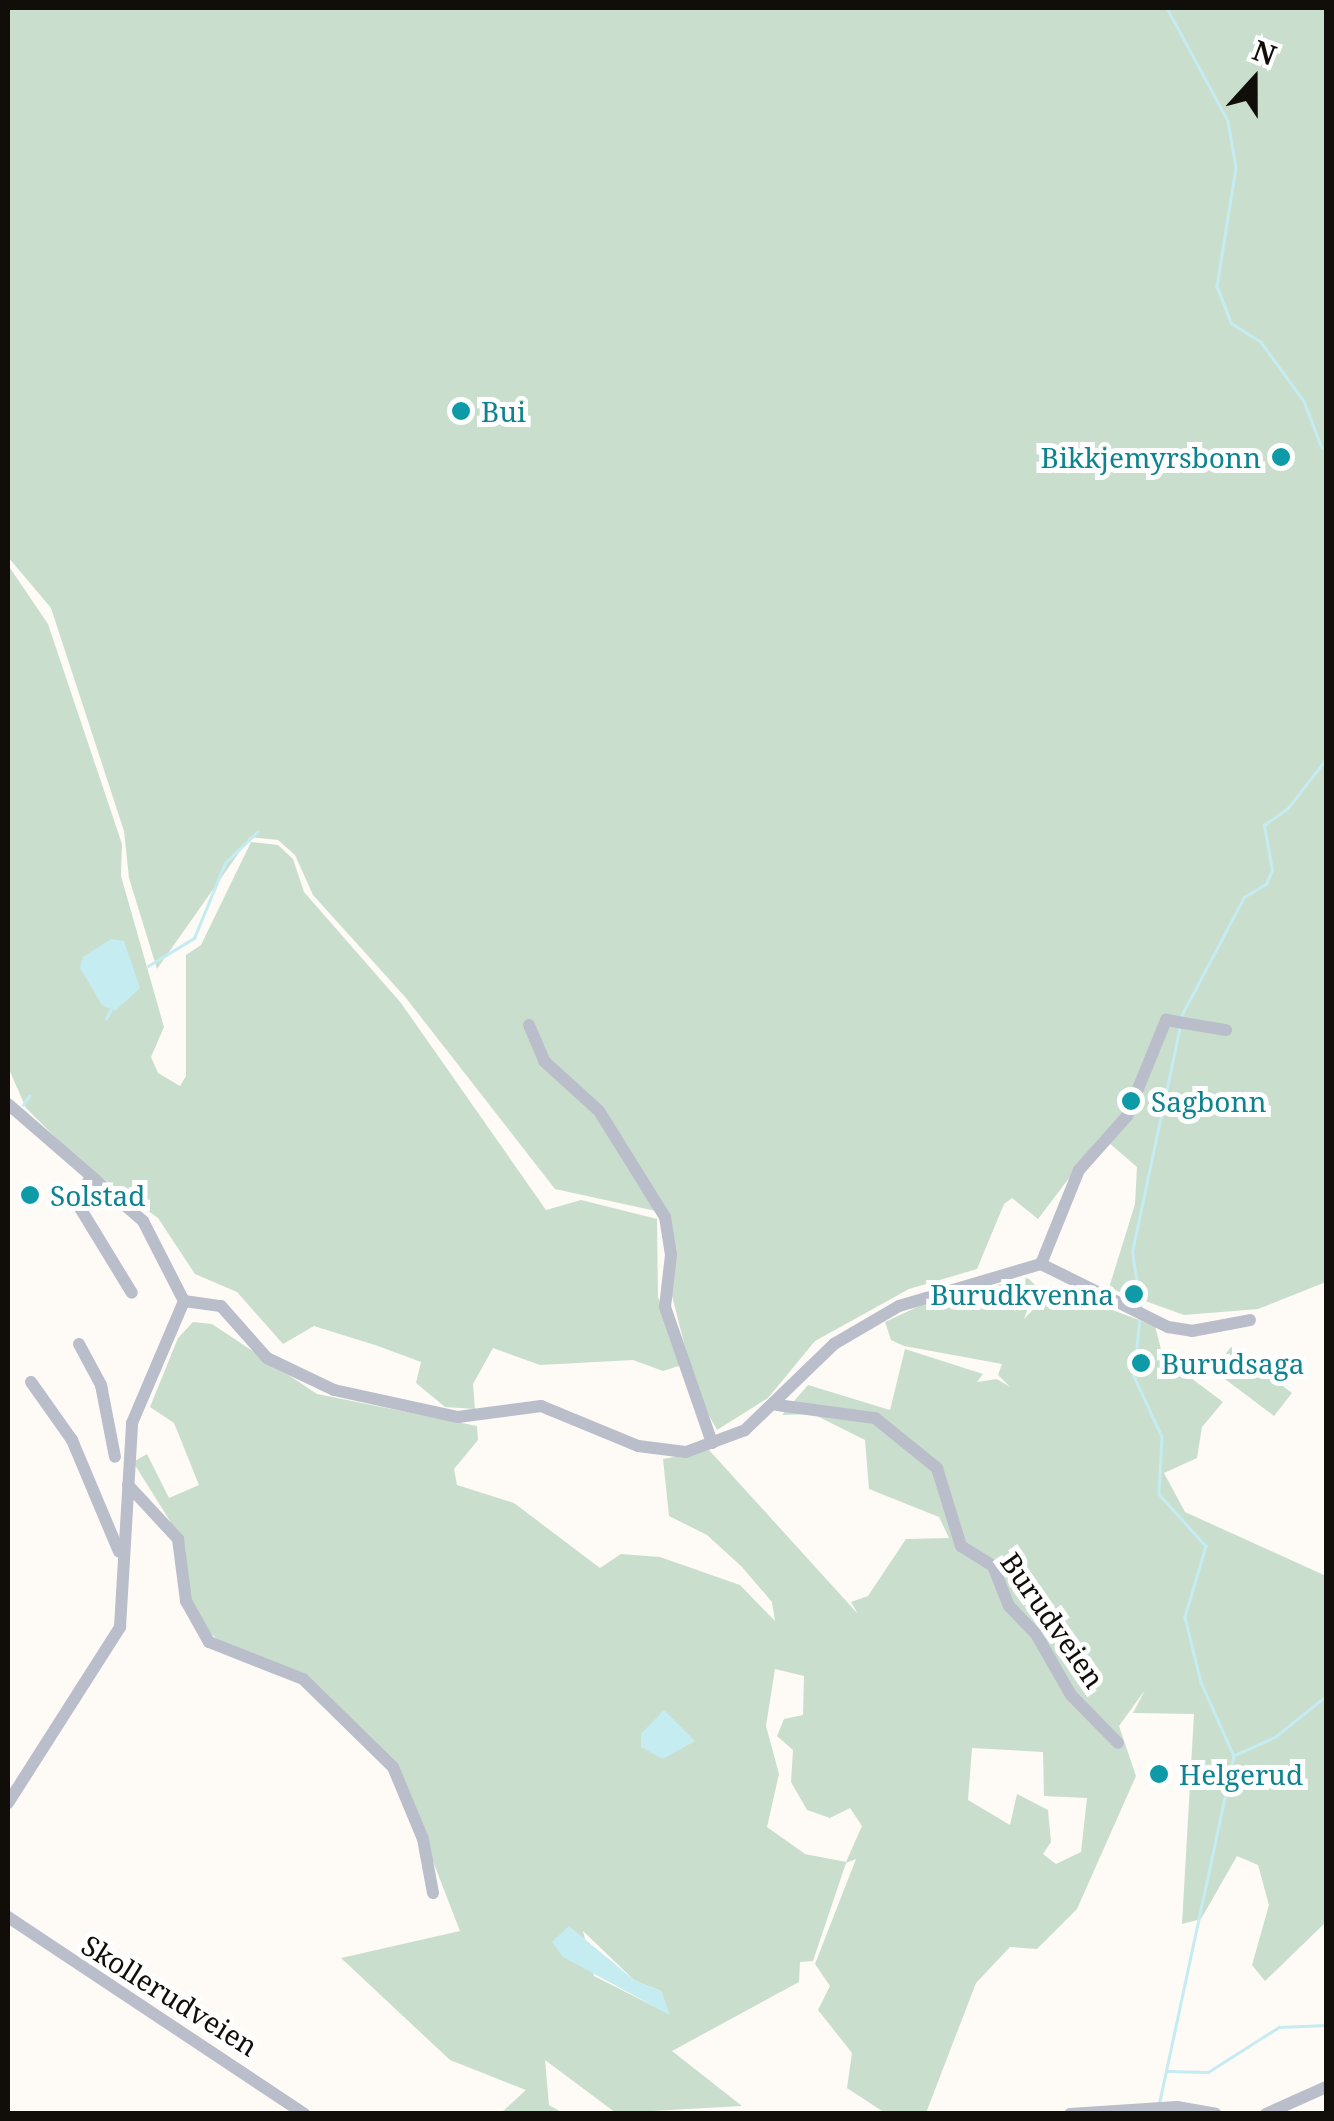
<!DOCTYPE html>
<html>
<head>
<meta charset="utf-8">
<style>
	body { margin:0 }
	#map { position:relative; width:1334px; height:2121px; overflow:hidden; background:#fefaf6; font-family:"Noto Serif",serif }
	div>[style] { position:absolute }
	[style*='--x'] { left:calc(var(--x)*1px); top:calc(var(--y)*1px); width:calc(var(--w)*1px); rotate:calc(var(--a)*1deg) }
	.green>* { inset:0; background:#cadece }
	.water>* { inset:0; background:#c4ecf1 }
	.stream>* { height:2.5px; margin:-1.25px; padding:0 1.25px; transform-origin:1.25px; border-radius:1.25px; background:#c4ecf1 }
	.minor>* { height:12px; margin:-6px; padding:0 6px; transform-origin:6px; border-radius:6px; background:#babdca }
	.dots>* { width:28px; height:28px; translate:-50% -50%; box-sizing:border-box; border:5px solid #fff; border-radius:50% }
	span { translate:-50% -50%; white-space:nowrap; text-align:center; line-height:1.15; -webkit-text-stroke:10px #fff; paint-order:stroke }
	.culture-label { font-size:28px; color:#0d838f }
	.left { translate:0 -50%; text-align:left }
	.right { translate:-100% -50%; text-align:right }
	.street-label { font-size:28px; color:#110e0a }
	.frame { position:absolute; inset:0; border:10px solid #110e0a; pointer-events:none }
	.north { position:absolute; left:1204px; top:30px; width:100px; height:100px; -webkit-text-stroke:8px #fff; paint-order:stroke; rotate:21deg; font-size:28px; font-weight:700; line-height:40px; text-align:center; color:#110e0a }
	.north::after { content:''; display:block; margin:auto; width:35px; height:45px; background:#110e0a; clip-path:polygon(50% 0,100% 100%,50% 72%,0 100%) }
</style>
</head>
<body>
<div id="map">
	<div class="green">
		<i style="clip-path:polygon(8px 8px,1326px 8px,1326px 1282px,1258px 1309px,1184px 1315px,1109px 1288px,1135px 1204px,1137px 1167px,1101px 1136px,1038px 1219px,1012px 1198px,1004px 1204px,977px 1269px,909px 1289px,815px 1341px,768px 1398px,717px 1430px,697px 1394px,672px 1296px,665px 1213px,555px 1189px,406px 998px,313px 895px,295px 855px,278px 840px,250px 837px,157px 969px,129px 878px,124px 831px,51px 608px,8px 557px)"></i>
		<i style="clip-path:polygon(8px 565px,48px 624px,122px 844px,121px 876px,164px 1027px,151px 1057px,158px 1073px,180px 1086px,186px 1076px,186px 955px,201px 945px,251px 842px,278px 845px,293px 859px,304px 892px,401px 1003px,546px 1210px,581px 1200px,657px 1219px,658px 1297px,685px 1364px,663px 1371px,633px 1360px,540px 1365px,493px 1348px,473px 1384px,475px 1409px,445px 1407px,416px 1383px,421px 1362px,378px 1346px,314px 1326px,283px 1344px,237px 1292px,195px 1274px,158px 1218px,79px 1161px,26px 1108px,8px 1067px)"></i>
		<i style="clip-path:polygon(evenodd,1028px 1278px,1036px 1286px,1024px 1319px,1054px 1288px,1155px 1326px,1163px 1357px,1223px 1402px,1202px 1427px,1197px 1458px,1164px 1473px,1185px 1512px,1326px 1576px,1326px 1922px,1265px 1981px,1252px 1965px,1269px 1905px,1258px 1865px,1237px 1856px,1201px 1919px,1182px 1924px,1194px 1714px,1133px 1713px,1145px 1690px,1119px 1726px,1136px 1776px,1077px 1909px,1037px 1949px,1010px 1947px,976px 1983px,926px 2113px,885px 2113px,847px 2088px,852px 2053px,818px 2010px,830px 1986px,815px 1964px,856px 1859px,846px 1863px,813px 1961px,800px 1962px,799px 1982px,672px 2051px,742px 2106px,616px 2113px,545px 2060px,549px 2105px,563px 2113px,501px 2113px,526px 2090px,450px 2060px,341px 1958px,460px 1931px,396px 1766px,302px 1673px,226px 1649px,190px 1612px,185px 1545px,133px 1462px,147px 1454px,169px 1498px,199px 1485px,174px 1423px,150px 1407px,178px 1338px,193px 1322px,212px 1324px,317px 1394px,477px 1426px,478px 1440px,454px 1469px,457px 1485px,514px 1503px,600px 1568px,621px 1554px,660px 1557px,740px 1585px,775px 1621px,772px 1602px,742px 1567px,707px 1535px,669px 1516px,663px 1459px,709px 1450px,858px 1614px,851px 1602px,868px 1596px,906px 1539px,949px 1538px,939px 1517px,869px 1489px,865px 1440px,813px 1414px,782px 1415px,808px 1385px,890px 1410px,905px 1349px,983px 1374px,977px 1382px,997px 1379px,1010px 1387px,998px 1375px,1002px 1364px,904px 1346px,891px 1340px,885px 1322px,932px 1300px,1028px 1278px,775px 1669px,804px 1676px,803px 1715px,784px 1719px,777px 1736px,793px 1750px,791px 1782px,807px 1810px,830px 1818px,850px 1808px,862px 1826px,846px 1862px,805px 1854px,767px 1827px,779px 1774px,766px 1726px,775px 1669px,1028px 1278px,972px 1748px,1043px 1752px,1044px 1796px,1087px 1798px,1081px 1852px,1056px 1864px,1043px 1854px,1051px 1842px,1048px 1810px,1017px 1794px,1010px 1825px,968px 1800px,972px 1748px,1028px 1278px,583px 1931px,634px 1980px,661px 1991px,669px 2014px,594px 1976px,583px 1931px)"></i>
		<i style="clip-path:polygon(1231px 1347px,1292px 1393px,1274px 1416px,1213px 1370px)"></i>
	</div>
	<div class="water">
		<i style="clip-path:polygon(111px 939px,124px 941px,140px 988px,115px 1011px,102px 1005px,80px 968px,83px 957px)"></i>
		<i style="clip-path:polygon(664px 1710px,695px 1741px,663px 1759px,641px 1747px,641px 1734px)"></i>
		<i style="clip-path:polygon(569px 1926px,634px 1980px,661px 1991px,670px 2015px,563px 1957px,552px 1942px)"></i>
	</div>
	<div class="stream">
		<i style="--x:1167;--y:8;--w:128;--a:61.6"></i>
		<i style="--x:1228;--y:121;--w:48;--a:80.3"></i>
		<i style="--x:1236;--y:168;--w:120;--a:99.1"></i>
		<i style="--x:1217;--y:286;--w:40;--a:69"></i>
		<i style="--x:1231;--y:323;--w:36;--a:32"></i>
		<i style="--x:1261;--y:342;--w:73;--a:53.9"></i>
		<i style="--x:1304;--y:401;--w:50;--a:69"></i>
		<i style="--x:148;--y:966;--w:54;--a:-31.3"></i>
		<i style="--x:194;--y:938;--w:81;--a:-67.5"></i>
		<i style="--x:225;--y:863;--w:45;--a:-44.1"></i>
		<i style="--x:1180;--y:1018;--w:137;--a:-62.1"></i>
		<i style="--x:1244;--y:897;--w:26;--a:-31"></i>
		<i style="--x:1266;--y:884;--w:15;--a:-67"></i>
		<i style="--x:1272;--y:870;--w:46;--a:-100.1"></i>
		<i style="--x:1264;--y:825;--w:29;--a:-35"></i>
		<i style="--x:1288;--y:808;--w:62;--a:-52.2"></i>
		<i style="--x:106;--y:1019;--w:11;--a:-63"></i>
		<i style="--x:23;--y:1105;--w:11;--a:-56"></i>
		<i style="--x:1141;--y:1310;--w:59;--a:-98.8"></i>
		<i style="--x:1132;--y:1252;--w:231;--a:-78"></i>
		<i style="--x:1140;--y:1318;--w:58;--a:95.9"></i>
		<i style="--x:1134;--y:1376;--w:67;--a:65.3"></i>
		<i style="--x:1162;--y:1437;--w:57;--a:93"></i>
		<i style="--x:1159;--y:1494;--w:70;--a:47.9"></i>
		<i style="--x:1206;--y:1546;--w:74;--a:106.5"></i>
		<i style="--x:1185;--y:1617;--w:67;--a:76.2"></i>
		<i style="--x:1201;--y:1682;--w:81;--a:66"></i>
		<i style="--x:1234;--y:1756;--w:353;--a:102.1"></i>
		<i style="--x:1235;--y:1755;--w:44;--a:-24.2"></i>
		<i style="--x:1275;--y:1737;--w:65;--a:-38.8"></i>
		<i style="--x:1167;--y:2071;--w:41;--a:1.4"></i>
		<i style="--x:1208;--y:2072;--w:84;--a:-32.4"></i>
		<i style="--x:1279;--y:2027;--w:47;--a:-2.4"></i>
	</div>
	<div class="minor">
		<i style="--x:529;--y:1025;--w:39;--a:67"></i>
		<i style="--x:544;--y:1061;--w:74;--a:42.3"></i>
		<i style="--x:599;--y:1111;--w:125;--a:58.1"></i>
		<i style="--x:665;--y:1217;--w:38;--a:81"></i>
		<i style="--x:671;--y:1255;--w:52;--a:96.6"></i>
		<i style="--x:665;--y:1307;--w:144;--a:70.9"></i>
		<i style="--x:8;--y:1104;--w:179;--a:40.9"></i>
		<i style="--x:143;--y:1221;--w:90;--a:62.9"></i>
		<i style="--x:91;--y:1176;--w:30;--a:117"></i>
		<i style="--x:77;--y:1203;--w:105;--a:58.6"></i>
		<i style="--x:1041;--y:1264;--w:142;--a:26.4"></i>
		<i style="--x:1168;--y:1327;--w:24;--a:9"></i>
		<i style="--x:1192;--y:1331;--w:59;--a:-10.7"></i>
		<i style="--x:79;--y:1344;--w:47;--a:61.8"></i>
		<i style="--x:101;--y:1385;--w:73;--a:79"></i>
		<i style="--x:31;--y:1382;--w:71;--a:54.7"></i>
		<i style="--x:72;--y:1440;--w:121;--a:67.2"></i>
		<i style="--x:777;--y:1405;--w:99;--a:7.6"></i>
		<i style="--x:875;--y:1418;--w:80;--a:38.9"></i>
		<i style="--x:937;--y:1468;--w:82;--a:72.9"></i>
		<i style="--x:961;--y:1546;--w:38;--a:32"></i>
		<i style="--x:993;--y:1566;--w:43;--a:68.2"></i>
		<i style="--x:1009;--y:1606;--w:39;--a:46"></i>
		<i style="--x:1036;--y:1634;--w:70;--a:60.2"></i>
		<i style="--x:1071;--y:1695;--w:67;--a:45.6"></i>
		<i style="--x:128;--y:1485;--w:74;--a:47.2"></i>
		<i style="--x:178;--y:1539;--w:63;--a:82.6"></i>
		<i style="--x:186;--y:1601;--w:47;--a:60.7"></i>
		<i style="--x:209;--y:1642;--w:101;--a:21.5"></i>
		<i style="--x:303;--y:1679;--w:126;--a:44.4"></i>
		<i style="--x:393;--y:1767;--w:78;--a:67.4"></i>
		<i style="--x:423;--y:1839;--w:55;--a:79.5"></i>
		<i style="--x:8;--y:1803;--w:209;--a:-57.5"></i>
		<i style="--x:120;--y:1627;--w:204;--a:-86.6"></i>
		<i style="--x:132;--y:1423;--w:133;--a:-66.9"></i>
		<i style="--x:184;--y:1301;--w:37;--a:8"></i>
		<i style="--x:221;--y:1306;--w:69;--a:48.5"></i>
		<i style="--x:267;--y:1358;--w:74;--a:25.5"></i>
		<i style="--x:334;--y:1390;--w:127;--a:12.3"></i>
		<i style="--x:458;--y:1417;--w:84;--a:-7.5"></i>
		<i style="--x:541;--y:1406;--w:105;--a:22.4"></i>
		<i style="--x:638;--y:1446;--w:48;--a:7.1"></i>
		<i style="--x:686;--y:1452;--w:63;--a:-20.4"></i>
		<i style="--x:745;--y:1430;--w:124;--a:-44"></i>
		<i style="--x:834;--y:1344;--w:75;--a:-30.3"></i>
		<i style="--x:899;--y:1306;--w:148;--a:-16.5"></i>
		<i style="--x:1041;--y:1264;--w:101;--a:-68"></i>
		<i style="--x:1079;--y:1170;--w:72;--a:-48.4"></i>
		<i style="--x:1127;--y:1116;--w:104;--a:-67.9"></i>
		<i style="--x:1166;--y:1020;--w:61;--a:9.5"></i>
		<i style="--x:8;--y:1917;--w:356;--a:33.6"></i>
		<i style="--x:1070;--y:2114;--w:107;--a:-3.7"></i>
		<i style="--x:1177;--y:2107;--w:39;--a:10"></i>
		<i style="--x:1266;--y:2114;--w:66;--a:-24.2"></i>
	</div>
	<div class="dots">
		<i style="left:461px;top:411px;background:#0f9aa8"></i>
		<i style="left:1281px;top:457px;background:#0f9aa8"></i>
		<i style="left:1131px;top:1101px;background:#0f9aa8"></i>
		<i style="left:30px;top:1195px;background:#0f9aa8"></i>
		<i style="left:1134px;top:1294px;background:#0f9aa8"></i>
		<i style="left:1141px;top:1363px;background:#0f9aa8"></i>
		<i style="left:1159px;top:1774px;background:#0f9aa8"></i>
	</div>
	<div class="culture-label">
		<span class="left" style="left:481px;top:411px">Bui</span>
		<span class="right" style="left:1261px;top:457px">Bikkjemyrsbonn</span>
		<span class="left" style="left:1151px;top:1101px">Sagbonn</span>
		<span class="left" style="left:50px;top:1195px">Solstad</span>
		<span class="right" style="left:1114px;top:1294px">Burudkvenna</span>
		<span class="left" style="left:1161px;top:1363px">Burudsaga</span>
		<span class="left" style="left:1179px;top:1774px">Helgerud</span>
	</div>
	<div class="street-label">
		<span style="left:1053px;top:1620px;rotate:55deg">Burudveien</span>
		<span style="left:170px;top:1995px;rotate:32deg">Skollerudveien</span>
	</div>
	<div class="frame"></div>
	<div class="north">N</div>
</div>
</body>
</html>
